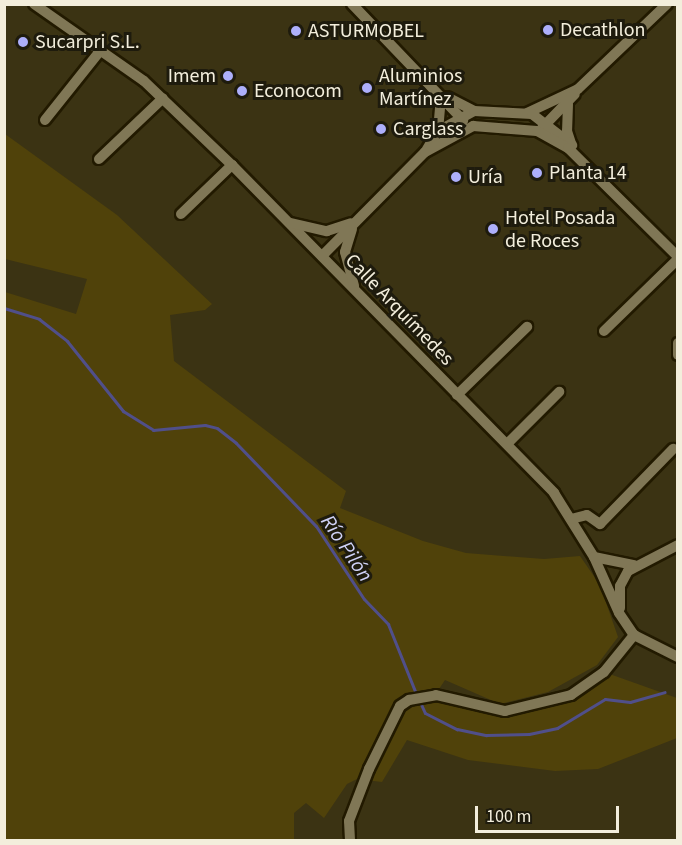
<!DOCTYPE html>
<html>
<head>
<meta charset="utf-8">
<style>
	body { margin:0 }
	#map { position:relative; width:682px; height:845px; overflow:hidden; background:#3b3313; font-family:"Source Sans 3",sans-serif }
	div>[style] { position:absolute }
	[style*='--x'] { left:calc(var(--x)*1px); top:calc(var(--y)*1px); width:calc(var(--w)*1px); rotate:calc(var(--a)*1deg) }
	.green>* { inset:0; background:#50420a }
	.stream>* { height:3px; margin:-1.5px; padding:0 1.5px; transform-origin:1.5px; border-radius:1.5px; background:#504f8a }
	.roads { filter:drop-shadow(2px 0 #221a00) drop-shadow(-2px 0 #221a00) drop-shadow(0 2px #221a00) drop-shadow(0 -2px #221a00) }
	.minor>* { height:10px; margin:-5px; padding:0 5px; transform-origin:5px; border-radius:5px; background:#807756 }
	.dots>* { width:16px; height:16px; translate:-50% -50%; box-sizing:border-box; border:3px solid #1e1b0d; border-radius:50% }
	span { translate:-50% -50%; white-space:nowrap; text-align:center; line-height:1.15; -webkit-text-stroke:6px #1e1b0d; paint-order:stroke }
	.poi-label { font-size:20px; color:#f3eedc }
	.left { translate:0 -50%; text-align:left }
	.right { translate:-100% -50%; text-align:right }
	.street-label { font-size:20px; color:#f3eedc }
	.water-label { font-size:21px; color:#cfd1f5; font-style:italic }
	.frame { position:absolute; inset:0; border:6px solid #f3eedc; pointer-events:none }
	.scale { position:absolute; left:475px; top:806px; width:144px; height:27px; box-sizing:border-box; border:3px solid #f3eedc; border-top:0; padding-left:8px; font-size:18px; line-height:21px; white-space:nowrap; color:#f3eedc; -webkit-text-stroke:4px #1e1b0d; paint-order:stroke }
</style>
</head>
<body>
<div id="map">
	<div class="green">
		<i style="clip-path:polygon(5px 134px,117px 215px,212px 304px,205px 310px,170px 315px,174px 361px,346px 491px,340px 508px,423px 541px,466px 553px,544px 559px,580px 556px,600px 585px,618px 637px,597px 665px,548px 692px,500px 704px,445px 680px,435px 695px,498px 710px,587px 693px,604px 672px,677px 698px,677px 738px,598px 769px,555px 771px,468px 760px,407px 740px,382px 782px,357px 779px,347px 784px,324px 818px,306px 803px,294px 813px,294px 840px,5px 840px,5px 292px,76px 314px,87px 279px,5px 259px)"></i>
	</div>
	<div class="stream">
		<i style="--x:4;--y:308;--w:37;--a:17"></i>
		<i style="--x:39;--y:319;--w:36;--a:38"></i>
		<i style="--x:67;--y:341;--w:90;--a:51.3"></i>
		<i style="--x:123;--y:411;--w:36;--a:32"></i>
		<i style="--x:153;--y:430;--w:52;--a:-5.5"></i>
		<i style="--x:205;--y:425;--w:12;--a:14"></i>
		<i style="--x:217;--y:428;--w:24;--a:38"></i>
		<i style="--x:236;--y:443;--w:115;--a:46.1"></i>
		<i style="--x:316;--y:526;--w:87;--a:56.7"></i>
		<i style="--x:364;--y:599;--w:35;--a:46"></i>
		<i style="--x:388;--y:624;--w:78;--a:68.1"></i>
		<i style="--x:420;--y:702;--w:12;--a:66"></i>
		<i style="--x:425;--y:713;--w:36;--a:27"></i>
		<i style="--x:457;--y:729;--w:30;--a:12"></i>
		<i style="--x:486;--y:735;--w:43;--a:-1.3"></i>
		<i style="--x:529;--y:734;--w:29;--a:-12"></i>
		<i style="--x:557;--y:728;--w:56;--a:-31.1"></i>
		<i style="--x:605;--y:699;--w:25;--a:7"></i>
		<i style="--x:630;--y:702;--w:36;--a:-16"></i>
	</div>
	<div class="roads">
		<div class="minor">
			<i style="--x:34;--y:4;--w:134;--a:35"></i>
			<i style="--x:144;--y:81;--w:122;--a:43.7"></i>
			<i style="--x:232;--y:165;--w:460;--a:45.5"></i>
			<i style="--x:554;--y:493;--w:75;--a:58"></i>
			<i style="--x:594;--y:557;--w:61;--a:65.9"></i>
			<i style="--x:619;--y:613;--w:27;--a:56"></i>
			<i style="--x:634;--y:635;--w:49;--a:26.6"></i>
			<i style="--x:352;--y:4;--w:161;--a:46.3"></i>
			<i style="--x:447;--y:97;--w:30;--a:27"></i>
			<i style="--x:568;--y:104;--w:27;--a:92"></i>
			<i style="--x:567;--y:131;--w:13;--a:72"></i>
			<i style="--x:527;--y:113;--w:56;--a:-25.2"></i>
			<i style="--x:578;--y:89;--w:123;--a:-43.7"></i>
			<i style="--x:45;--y:120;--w:88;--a:-51.4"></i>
			<i style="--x:542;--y:128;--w:47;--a:-45.9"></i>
			<i style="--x:438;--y:131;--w:33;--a:-85"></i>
			<i style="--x:427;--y:149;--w:21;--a:-59"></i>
			<i style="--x:438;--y:131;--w:41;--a:-29.1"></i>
			<i style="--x:474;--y:111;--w:58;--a:3"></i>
			<i style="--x:532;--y:114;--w:51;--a:37.8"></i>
			<i style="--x:99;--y:159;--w:88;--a:-43.6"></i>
			<i style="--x:181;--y:214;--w:71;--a:-43.9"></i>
			<i style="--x:291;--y:223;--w:37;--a:13"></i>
			<i style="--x:327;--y:231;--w:25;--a:-18"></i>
			<i style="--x:352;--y:229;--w:24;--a:107"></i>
			<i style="--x:345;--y:252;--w:35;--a:75"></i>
			<i style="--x:322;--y:256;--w:146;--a:-45.3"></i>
			<i style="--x:425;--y:152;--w:55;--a:-28.4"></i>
			<i style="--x:473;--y:126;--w:64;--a:4.5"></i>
			<i style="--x:537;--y:131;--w:35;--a:29"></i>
			<i style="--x:568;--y:148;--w:155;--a:44.7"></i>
			<i style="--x:604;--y:331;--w:103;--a:-44.2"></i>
			<i style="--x:678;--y:343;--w:12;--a:90"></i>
			<i style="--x:457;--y:395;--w:98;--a:-44.2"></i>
			<i style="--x:507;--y:444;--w:74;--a:-45"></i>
			<i style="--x:571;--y:519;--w:16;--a:-14"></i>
			<i style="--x:587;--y:515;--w:16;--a:35"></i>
			<i style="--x:600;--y:524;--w:105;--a:-45.8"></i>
			<i style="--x:594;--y:557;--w:41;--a:11.3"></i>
			<i style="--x:620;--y:608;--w:22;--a:-90"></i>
			<i style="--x:620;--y:586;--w:17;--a:-62"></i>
			<i style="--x:628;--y:571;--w:56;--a:-27.5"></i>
			<i style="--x:350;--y:840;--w:19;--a:-93"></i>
			<i style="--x:349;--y:821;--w:56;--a:-69"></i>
			<i style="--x:369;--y:769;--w:70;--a:-63.8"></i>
			<i style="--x:400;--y:706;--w:11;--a:-34"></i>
			<i style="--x:409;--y:700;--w:27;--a:-10"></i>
			<i style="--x:436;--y:695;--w:71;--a:13.1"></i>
			<i style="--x:505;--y:711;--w:68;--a:-13.6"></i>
			<i style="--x:571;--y:695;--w:40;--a:-34.9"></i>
			<i style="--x:604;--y:672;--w:48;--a:-51"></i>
		</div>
	</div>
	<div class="dots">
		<i style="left:548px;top:30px;background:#adaffb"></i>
		<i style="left:296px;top:31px;background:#adaffb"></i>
		<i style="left:23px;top:42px;background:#adaffb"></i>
		<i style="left:228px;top:76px;background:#adaffb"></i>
		<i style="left:367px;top:88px;background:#adaffb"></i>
		<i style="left:242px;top:91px;background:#adaffb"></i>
		<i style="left:381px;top:129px;background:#adaffb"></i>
		<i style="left:537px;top:173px;background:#adaffb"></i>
		<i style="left:456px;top:177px;background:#adaffb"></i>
		<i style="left:493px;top:229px;background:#adaffb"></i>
	</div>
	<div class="poi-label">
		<span class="left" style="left:560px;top:30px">Decathlon</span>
		<span class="left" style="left:308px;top:31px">ASTURMOBEL</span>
		<span class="left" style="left:35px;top:42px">Sucarpri S.L.</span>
		<span class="right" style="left:216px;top:76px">Imem</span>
		<span class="left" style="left:379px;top:88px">Aluminios<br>Martínez</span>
		<span class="left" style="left:254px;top:91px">Econocom</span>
		<span class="left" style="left:393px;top:129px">Carglass</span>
		<span class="left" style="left:549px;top:173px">Planta 14</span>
		<span class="left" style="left:468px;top:177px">Uría</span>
		<span class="left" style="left:505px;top:230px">Hotel Posada<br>de Roces</span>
	</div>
	<div class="street-label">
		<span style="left:399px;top:310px;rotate:46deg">Calle Arquímedes</span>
	</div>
	<div class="water-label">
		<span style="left:347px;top:548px;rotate:56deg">Río Pilón</span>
	</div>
	<div class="frame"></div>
	<div class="scale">100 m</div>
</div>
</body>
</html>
